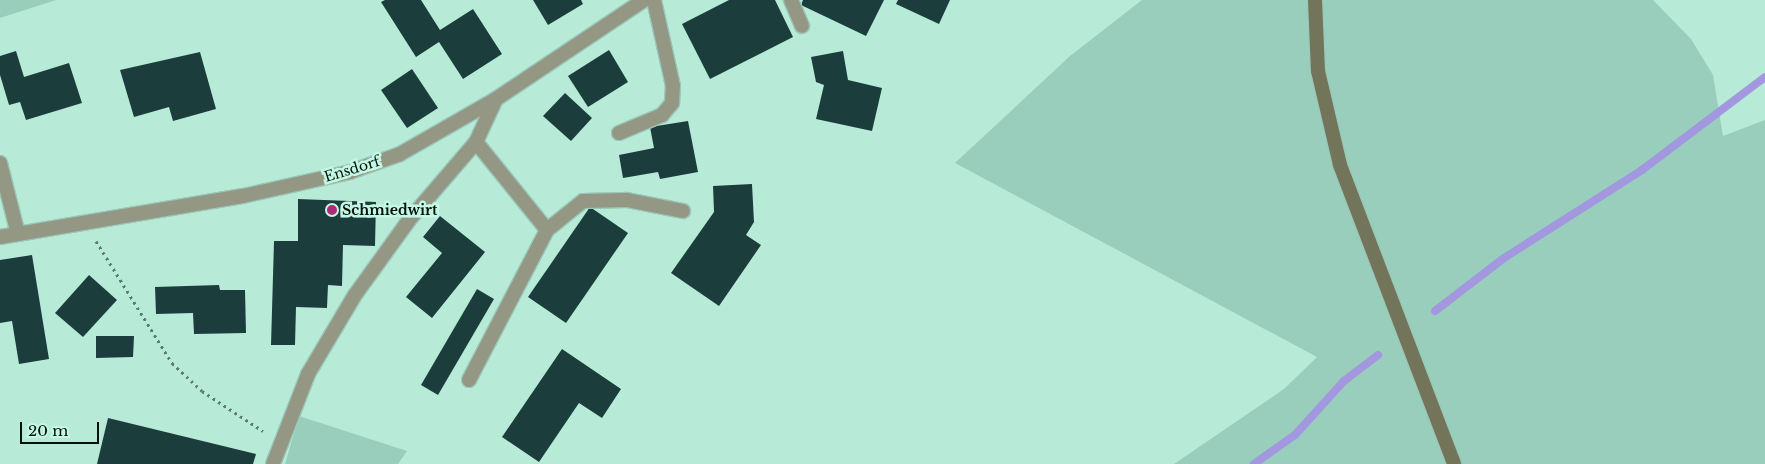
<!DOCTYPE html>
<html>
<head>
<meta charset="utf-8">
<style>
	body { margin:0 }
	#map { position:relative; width:1765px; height:464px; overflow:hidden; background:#b7ebd8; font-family:"Libre Baskerville",serif }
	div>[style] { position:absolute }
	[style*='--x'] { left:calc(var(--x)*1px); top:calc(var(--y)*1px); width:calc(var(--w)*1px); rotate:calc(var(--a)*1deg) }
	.green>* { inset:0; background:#98cebb }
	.stream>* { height:8px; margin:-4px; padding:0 4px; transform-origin:4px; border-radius:4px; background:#a397df }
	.building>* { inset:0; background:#1b3e3d }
	.path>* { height:3px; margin-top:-1.5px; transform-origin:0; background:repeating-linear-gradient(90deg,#5a7c70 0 2.5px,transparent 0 6.5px) }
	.roads { filter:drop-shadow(1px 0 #9ac8b8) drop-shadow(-1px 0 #9ac8b8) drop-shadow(0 1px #9ac8b8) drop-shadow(0 -1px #9ac8b8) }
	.service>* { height:14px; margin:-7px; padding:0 7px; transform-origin:7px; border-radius:7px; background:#959785 }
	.minor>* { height:14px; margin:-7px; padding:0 7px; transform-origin:7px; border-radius:7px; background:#959785 }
	.secondary>* { height:14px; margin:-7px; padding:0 7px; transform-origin:7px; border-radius:7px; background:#73755a }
	.dots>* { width:14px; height:14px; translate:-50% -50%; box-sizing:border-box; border:2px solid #c4f8e5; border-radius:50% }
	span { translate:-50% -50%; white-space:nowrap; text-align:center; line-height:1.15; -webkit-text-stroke:5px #c4f8e5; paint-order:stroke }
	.street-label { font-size:14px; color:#01120d }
	.poi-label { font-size:14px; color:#01120d; font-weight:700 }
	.left { translate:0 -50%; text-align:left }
	.scale { position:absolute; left:20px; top:422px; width:79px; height:22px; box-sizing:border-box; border:2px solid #01120d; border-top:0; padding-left:6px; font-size:15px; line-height:18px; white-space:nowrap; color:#01120d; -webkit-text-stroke:4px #c4f8e5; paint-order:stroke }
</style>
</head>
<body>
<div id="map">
	<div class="green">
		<i style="clip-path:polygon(0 0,56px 0,0 18px)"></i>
		<i style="clip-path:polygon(1142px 0,1653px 0,1691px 39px,1713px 75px,1723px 136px,1765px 120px,1765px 464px,1174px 464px,1284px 389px,1317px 357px,955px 163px,1070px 56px)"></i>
		<i style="clip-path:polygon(299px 416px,407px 451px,398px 464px,285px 464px)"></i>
	</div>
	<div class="stream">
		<i style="--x:1435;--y:311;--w:87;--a:-37.5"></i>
		<i style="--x:1504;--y:258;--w:164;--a:-32.5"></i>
		<i style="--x:1642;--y:170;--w:154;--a:-37.1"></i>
		<i style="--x:1254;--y:464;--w:50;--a:-35.3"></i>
		<i style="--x:1295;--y:435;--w:73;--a:-47.8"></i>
		<i style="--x:1344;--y:381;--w:43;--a:-37.4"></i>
	</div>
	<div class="building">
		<i style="clip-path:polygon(385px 0,421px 0,440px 30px,473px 9px,502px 54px,463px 79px,439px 42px,416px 57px,381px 2px)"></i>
		<i style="clip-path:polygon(533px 0,581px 0,583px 4px,548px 25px)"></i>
		<i style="clip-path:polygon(729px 0,775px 0,793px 37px,710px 79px,682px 24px)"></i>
		<i style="clip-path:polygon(803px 0,884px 0,866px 36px,801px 5px)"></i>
		<i style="clip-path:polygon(898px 0,950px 0,939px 24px,896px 4px)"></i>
		<i style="clip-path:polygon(609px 50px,628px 82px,588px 107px,568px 76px)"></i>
		<i style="clip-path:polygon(16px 51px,24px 77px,69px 63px,82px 103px,26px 120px,20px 102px,9px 105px,0 75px,0 56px)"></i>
		<i style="clip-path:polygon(843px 51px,848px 80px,882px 88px,872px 131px,816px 119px,824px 85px,816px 82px,811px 57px)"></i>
		<i style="clip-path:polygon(200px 52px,216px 109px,173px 121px,169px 107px,134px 117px,120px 70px)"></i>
		<i style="clip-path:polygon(412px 69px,438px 108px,407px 128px,381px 90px)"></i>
		<i style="clip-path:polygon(565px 93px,592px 118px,571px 141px,543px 116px)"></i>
		<i style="clip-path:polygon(688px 121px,698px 172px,660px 179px,658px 172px,623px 178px,619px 155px,654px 148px,650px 127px)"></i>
		<i style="clip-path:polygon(752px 184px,754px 222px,746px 235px,761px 245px,719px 306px,671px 273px,714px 212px,713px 186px)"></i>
		<i style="clip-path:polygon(298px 199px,376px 202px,375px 246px,343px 245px,342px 286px,328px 285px,327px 308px,296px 307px,295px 345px,271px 345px,274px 241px,298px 241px)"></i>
		<i style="clip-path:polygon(590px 207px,628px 233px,566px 323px,528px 297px)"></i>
		<i style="clip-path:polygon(440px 216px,485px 252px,432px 318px,406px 297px,442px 253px,423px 237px)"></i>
		<i style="clip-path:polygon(32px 255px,49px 359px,19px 364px,12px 321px,0 323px,0 260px)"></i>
		<i style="clip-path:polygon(89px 275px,117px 300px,83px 337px,55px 313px)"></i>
		<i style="clip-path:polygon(219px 285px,220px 290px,245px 290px,246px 333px,194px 334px,193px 313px,156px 314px,155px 287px)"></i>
		<i style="clip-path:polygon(477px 289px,494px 299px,438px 395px,421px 385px)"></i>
		<i style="clip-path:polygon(96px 336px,134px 336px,133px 357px,96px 358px)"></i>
		<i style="clip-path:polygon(562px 349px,621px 389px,602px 418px,579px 403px,539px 462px,502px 437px)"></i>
		<i style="clip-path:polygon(108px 418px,256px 454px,253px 464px,97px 464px)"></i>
	</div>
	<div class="path">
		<i style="--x:96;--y:241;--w:144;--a:58.1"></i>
		<i style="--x:172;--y:363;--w:41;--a:43"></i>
		<i style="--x:202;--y:391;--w:73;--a:33.3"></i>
	</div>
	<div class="roads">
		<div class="service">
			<i style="--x:791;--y:0;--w:28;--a:67"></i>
			<i style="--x:619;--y:133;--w:47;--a:-22.7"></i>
			<i style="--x:662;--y:115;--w:16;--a:-50"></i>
			<i style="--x:672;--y:103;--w:17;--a:-87"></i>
			<i style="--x:673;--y:86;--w:88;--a:-102.5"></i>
			<i style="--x:476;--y:142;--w:113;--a:51.1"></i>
			<i style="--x:0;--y:163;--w:73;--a:75.8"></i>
			<i style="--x:469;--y:380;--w:169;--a:-62.5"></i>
			<i style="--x:547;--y:230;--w:46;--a:-38.9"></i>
			<i style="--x:583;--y:201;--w:44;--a:-1.3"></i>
			<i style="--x:627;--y:200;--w:57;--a:11.1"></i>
		</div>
		<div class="minor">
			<i style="--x:0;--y:237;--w:246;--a:-9.6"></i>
			<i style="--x:243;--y:196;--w:110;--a:-12.6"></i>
			<i style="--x:350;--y:172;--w:53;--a:-19.8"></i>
			<i style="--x:400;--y:154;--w:111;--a:-29.8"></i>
			<i style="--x:496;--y:99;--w:178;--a:-33.8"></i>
			<i style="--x:273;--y:464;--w:97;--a:-68.7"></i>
			<i style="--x:308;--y:374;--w:92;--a:-59.3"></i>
			<i style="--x:355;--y:295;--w:92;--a:-54.2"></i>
			<i style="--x:409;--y:220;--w:103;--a:-49.3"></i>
			<i style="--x:476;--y:142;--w:47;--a:-65.1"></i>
		</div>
		<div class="secondary">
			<i style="--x:1315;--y:0;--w:71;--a:87.6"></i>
			<i style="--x:1318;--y:71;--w:97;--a:76.8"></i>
			<i style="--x:1340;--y:165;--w:320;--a:69.1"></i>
		</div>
	</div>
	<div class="dots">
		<i style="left:332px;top:210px;background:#ad2a74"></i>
	</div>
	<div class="street-label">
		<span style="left:352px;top:169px;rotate:-17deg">Ensdorf</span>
	</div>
	<div class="poi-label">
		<span class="left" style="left:342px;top:210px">Schmiedwirt</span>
	</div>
	<div class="scale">20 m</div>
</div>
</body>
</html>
